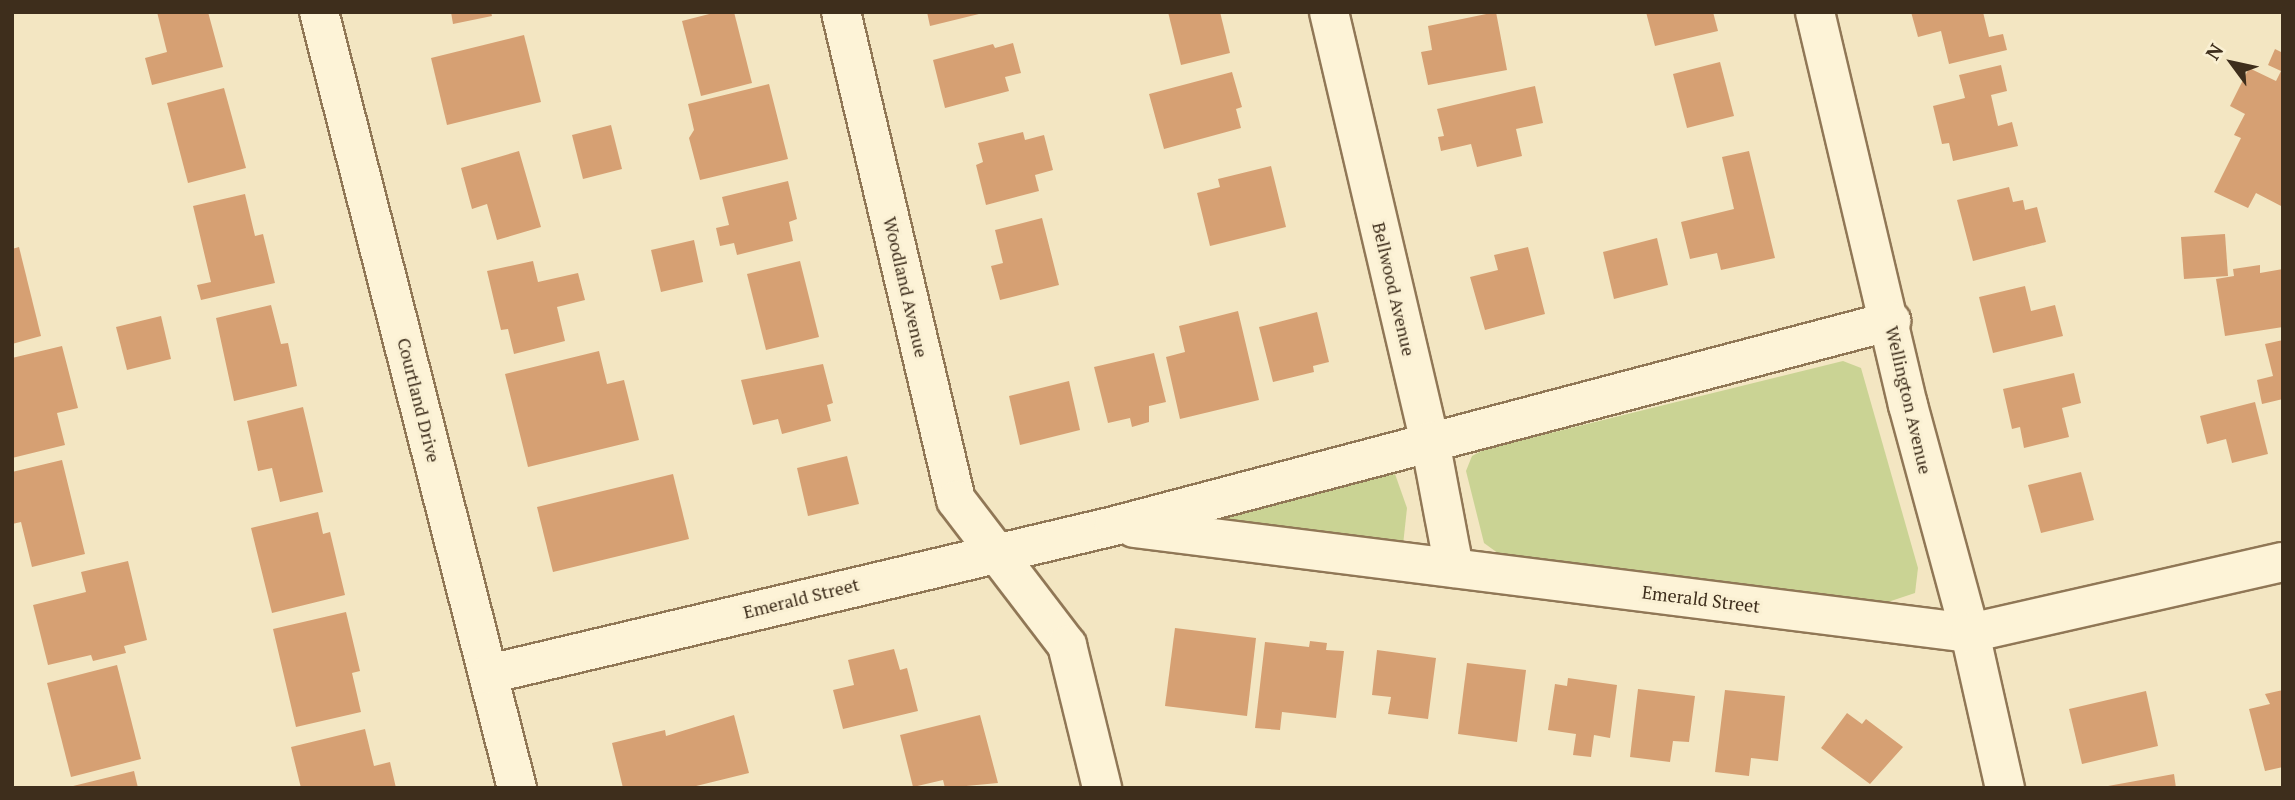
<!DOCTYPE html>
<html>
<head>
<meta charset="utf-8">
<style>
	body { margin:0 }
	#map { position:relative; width:2295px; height:800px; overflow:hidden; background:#f3e6c2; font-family:"PT Serif",serif }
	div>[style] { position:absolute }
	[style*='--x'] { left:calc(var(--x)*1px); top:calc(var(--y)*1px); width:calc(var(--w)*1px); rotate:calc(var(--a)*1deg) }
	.green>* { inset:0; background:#cad394 }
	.building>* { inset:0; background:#d6a073 }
	.roads { filter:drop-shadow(2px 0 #907756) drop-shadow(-2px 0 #907756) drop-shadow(0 2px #907756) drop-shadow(0 -2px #907756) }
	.minor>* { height:38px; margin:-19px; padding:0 19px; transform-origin:19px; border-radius:19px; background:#fdf3d7 }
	span { translate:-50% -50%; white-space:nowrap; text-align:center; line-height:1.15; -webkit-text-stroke:6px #faf0d3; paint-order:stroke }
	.street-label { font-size:18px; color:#3e2e1c }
	.frame { position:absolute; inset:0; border:14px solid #3e2e1c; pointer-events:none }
	.north { position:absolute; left:2197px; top:28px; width:70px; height:70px; -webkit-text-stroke:5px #faf0d3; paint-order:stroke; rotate:303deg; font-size:19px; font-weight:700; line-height:28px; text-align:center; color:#3e2e1c }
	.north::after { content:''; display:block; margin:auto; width:24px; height:32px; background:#3e2e1c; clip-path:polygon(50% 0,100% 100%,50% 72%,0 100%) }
</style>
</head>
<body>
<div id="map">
	<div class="green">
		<i style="clip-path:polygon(1843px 361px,1861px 368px,1918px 568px,1915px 593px,1888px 602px,1506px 559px,1484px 543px,1466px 471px,1472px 456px,1485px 449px)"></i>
		<i style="clip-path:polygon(1395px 474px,1407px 508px,1403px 545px,1235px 523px,1224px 515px,1237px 507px)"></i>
	</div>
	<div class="building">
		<i style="clip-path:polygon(157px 12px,208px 12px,223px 67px,152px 85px,145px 58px,167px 52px)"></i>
		<i style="clip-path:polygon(451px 12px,491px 12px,492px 16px,453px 24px)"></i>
		<i style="clip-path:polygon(717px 12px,734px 12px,752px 83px,701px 96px,682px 21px)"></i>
		<i style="clip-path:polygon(927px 12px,983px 12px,983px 13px,930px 26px)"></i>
		<i style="clip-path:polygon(1168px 12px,1220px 12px,1230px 53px,1181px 65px)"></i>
		<i style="clip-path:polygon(1496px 12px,1507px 70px,1428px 85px,1421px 52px,1432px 50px,1428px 26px)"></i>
		<i style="clip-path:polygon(1646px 12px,1713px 12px,1718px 31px,1655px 46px)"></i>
		<i style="clip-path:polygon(1911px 12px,1983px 12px,1989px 37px,2003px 34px,2007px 50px,1949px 64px,1941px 31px,1918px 37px)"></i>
		<i style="clip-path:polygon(524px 35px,541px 102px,447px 125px,431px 58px)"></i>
		<i style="clip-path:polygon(1013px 43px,1021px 73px,1005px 77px,1009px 91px,945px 108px,933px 60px,993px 44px,995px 48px)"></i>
		<i style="clip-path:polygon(2275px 49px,2283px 53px,2283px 207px,2256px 193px,2248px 208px,2214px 192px,2241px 138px,2234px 135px,2245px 114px,2230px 106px,2249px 68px,2276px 81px,2281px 71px,2268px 65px)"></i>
		<i style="clip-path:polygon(1720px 62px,1734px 116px,1687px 128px,1673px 74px)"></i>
		<i style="clip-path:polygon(2001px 65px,2007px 91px,1991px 95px,1998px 126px,2012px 122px,2018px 146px,1953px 161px,1949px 143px,1942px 144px,1933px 106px,1965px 98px,1959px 75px)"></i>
		<i style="clip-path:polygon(1232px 72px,1242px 107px,1236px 109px,1241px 128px,1164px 149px,1149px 94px)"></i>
		<i style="clip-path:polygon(769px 84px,788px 159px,700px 180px,689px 138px,694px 130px,688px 104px)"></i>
		<i style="clip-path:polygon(1535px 86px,1543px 123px,1516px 129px,1522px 156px,1477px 167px,1471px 144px,1441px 151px,1438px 137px,1444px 136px,1437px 109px)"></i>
		<i style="clip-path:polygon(224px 88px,246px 168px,188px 183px,167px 103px)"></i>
		<i style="clip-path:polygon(611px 125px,622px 169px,583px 179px,572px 135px)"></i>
		<i style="clip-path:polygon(1023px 132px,1025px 140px,1044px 135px,1053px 170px,1035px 175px,1039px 191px,986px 205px,976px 165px,983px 162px,978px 143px)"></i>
		<i style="clip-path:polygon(519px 151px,541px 227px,497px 240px,487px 204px,472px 209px,461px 168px)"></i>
		<i style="clip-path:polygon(1749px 151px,1775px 258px,1721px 270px,1717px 253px,1690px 259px,1681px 222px,1734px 209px,1722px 157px)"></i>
		<i style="clip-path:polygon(1271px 166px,1286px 227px,1210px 246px,1197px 193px,1220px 187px,1218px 179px)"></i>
		<i style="clip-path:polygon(788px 181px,797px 219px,789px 222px,793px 241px,737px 255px,734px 243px,720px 246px,716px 228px,729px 225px,722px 197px)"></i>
		<i style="clip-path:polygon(2009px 187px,2013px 202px,2023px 200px,2025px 210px,2037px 207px,2046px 242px,1973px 261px,1957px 200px)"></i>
		<i style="clip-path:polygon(245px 194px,255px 236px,263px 234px,275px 283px,201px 300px,197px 285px,211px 282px,193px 206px)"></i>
		<i style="clip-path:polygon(1042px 218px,1059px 285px,1000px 300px,991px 266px,1003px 263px,995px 230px)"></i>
		<i style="clip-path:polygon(2225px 234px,2228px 276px,2184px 279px,2181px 237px)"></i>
		<i style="clip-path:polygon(1657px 238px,1668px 285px,1614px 299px,1603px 252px)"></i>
		<i style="clip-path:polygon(694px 240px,703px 282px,661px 292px,651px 250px)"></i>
		<i style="clip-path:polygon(19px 247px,41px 336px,12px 344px,12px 249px)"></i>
		<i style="clip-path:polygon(1528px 247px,1545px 314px,1485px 330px,1470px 277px,1498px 270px,1494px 255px)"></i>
		<i style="clip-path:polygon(533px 261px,538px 282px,578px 273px,585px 300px,557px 307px,565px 341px,514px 354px,508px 329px,501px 330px,487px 271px)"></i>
		<i style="clip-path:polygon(800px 261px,819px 337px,766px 350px,747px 274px)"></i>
		<i style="clip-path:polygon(2260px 265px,2260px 273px,2283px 269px,2283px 327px,2225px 336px,2216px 279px,2234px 276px,2233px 269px)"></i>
		<i style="clip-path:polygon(2025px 286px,2031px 311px,2055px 305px,2063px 336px,1993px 353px,1979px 297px)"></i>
		<i style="clip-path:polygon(271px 305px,281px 344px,288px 343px,297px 386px,234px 401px,216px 318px)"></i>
		<i style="clip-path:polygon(1238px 311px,1259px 400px,1180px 419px,1166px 357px,1185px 352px,1179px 326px)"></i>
		<i style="clip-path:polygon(1317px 312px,1329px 362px,1313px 366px,1314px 372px,1273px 382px,1259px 327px)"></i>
		<i style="clip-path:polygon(161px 316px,171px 359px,127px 370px,116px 327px)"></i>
		<i style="clip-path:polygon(2283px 340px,2283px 399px,2262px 404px,2257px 380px,2273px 376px,2265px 344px)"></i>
		<i style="clip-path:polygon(62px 346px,78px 408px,57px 413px,65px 445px,12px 458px,12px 358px)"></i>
		<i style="clip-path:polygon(599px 351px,607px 384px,624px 380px,639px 440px,528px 467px,505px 374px)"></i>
		<i style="clip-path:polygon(1154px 353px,1166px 402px,1149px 406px,1149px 422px,1132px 427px,1130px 418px,1108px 423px,1094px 367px)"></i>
		<i style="clip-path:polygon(823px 364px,833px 403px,827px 405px,831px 421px,782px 434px,778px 419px,753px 425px,741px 380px)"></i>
		<i style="clip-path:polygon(2074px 373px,2081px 403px,2062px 408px,2069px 437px,2024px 448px,2020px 427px,2012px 429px,2003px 389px)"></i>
		<i style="clip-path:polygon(1069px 381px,1080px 430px,1020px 445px,1009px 396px)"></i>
		<i style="clip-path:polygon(2255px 402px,2268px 454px,2232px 463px,2226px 439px,2207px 444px,2200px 416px)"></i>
		<i style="clip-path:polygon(303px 407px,323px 492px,280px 502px,272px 468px,258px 471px,247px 421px)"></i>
		<i style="clip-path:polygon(847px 456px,859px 504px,808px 516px,797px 468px)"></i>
		<i style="clip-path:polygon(62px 460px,85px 554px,32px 567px,21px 522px,12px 524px,12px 472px)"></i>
		<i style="clip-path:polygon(2081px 472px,2094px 520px,2041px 533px,2028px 485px)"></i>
		<i style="clip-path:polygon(673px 474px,689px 539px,553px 572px,537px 507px)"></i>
		<i style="clip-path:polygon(318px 512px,323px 534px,330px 532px,345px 595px,272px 613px,251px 528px)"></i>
		<i style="clip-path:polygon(128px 561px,147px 640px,124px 646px,126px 653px,93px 661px,91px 655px,48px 665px,33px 605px,86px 592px,81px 572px)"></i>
		<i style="clip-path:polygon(346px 612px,360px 671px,352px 673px,361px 712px,296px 727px,273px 629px)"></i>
		<i style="clip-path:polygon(1175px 628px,1256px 638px,1247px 716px,1165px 706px)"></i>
		<i style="clip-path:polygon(1310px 641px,1327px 643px,1326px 650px,1344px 651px,1336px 718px,1282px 712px,1280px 730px,1255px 728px,1265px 642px,1309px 647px)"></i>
		<i style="clip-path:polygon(894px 649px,900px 670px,907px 668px,918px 711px,843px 729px,833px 690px,854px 685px,848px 660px)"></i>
		<i style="clip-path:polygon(1377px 650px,1436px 658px,1428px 719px,1388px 714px,1391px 697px,1372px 695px)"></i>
		<i style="clip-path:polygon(1467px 663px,1526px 670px,1517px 742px,1458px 734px)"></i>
		<i style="clip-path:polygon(117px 665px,141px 759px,71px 777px,47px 683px)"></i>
		<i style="clip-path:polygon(1568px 678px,1617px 685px,1610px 738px,1594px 735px,1591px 757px,1573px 755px,1576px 734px,1548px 730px,1555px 684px,1567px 686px)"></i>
		<i style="clip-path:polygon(1638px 689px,1695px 696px,1689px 742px,1673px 741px,1670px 762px,1630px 757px)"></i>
		<i style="clip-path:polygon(1725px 690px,1785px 696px,1778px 761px,1751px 758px,1749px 776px,1715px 772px)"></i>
		<i style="clip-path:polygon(2283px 690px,2283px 767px,2265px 771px,2249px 709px,2270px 704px,2265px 694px)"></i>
		<i style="clip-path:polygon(2146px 691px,2158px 746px,2082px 764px,2069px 709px)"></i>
		<i style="clip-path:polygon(1847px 713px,1862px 724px,1866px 719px,1903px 747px,1870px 784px,1821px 748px)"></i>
		<i style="clip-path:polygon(734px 715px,749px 773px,688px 788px,623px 788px,612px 743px,665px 730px,666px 736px)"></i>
		<i style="clip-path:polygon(980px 715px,998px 783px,945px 788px,943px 780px,913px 787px,900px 735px)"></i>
		<i style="clip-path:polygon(365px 729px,374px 766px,390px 762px,396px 788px,301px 788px,291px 747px)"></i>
		<i style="clip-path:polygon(134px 771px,138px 788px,70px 788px,69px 787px)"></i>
		<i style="clip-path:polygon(2174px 774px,2176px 788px,2108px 788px,2108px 786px)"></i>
	</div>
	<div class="roads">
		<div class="minor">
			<i style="--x:319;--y:12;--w:801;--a:75.69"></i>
			<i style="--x:841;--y:12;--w:501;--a:76.74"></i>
			<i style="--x:956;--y:500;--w:183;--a:52.6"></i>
			<i style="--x:1067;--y:645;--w:147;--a:76.2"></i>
			<i style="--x:1329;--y:12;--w:441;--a:76.8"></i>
			<i style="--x:1430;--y:441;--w:129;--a:79.3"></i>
			<i style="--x:1815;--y:12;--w:404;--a:76.7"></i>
			<i style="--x:1908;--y:405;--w:236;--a:74.8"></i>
			<i style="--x:1970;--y:633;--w:159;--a:77.3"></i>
			<i style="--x:1134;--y:528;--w:843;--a:7.16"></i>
			<i style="--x:1970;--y:633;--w:321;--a:-12.8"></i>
			<i style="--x:489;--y:674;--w:642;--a:-13.32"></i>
			<i style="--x:1114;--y:526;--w:804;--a:-14.78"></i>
		</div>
	</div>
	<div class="street-label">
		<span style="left:906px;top:287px;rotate:77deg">Woodland Avenue</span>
		<span style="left:1394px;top:289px;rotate:77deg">Bellwood Avenue</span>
		<span style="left:419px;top:400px;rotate:76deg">Courtland Drive</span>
		<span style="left:1909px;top:400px;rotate:77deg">Wellington Avenue</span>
		<span style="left:801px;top:598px;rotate:-14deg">Emerald Street</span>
		<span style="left:1701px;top:599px;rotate:7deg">Emerald Street</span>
	</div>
	<div class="frame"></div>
	<div class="north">N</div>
</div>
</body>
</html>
